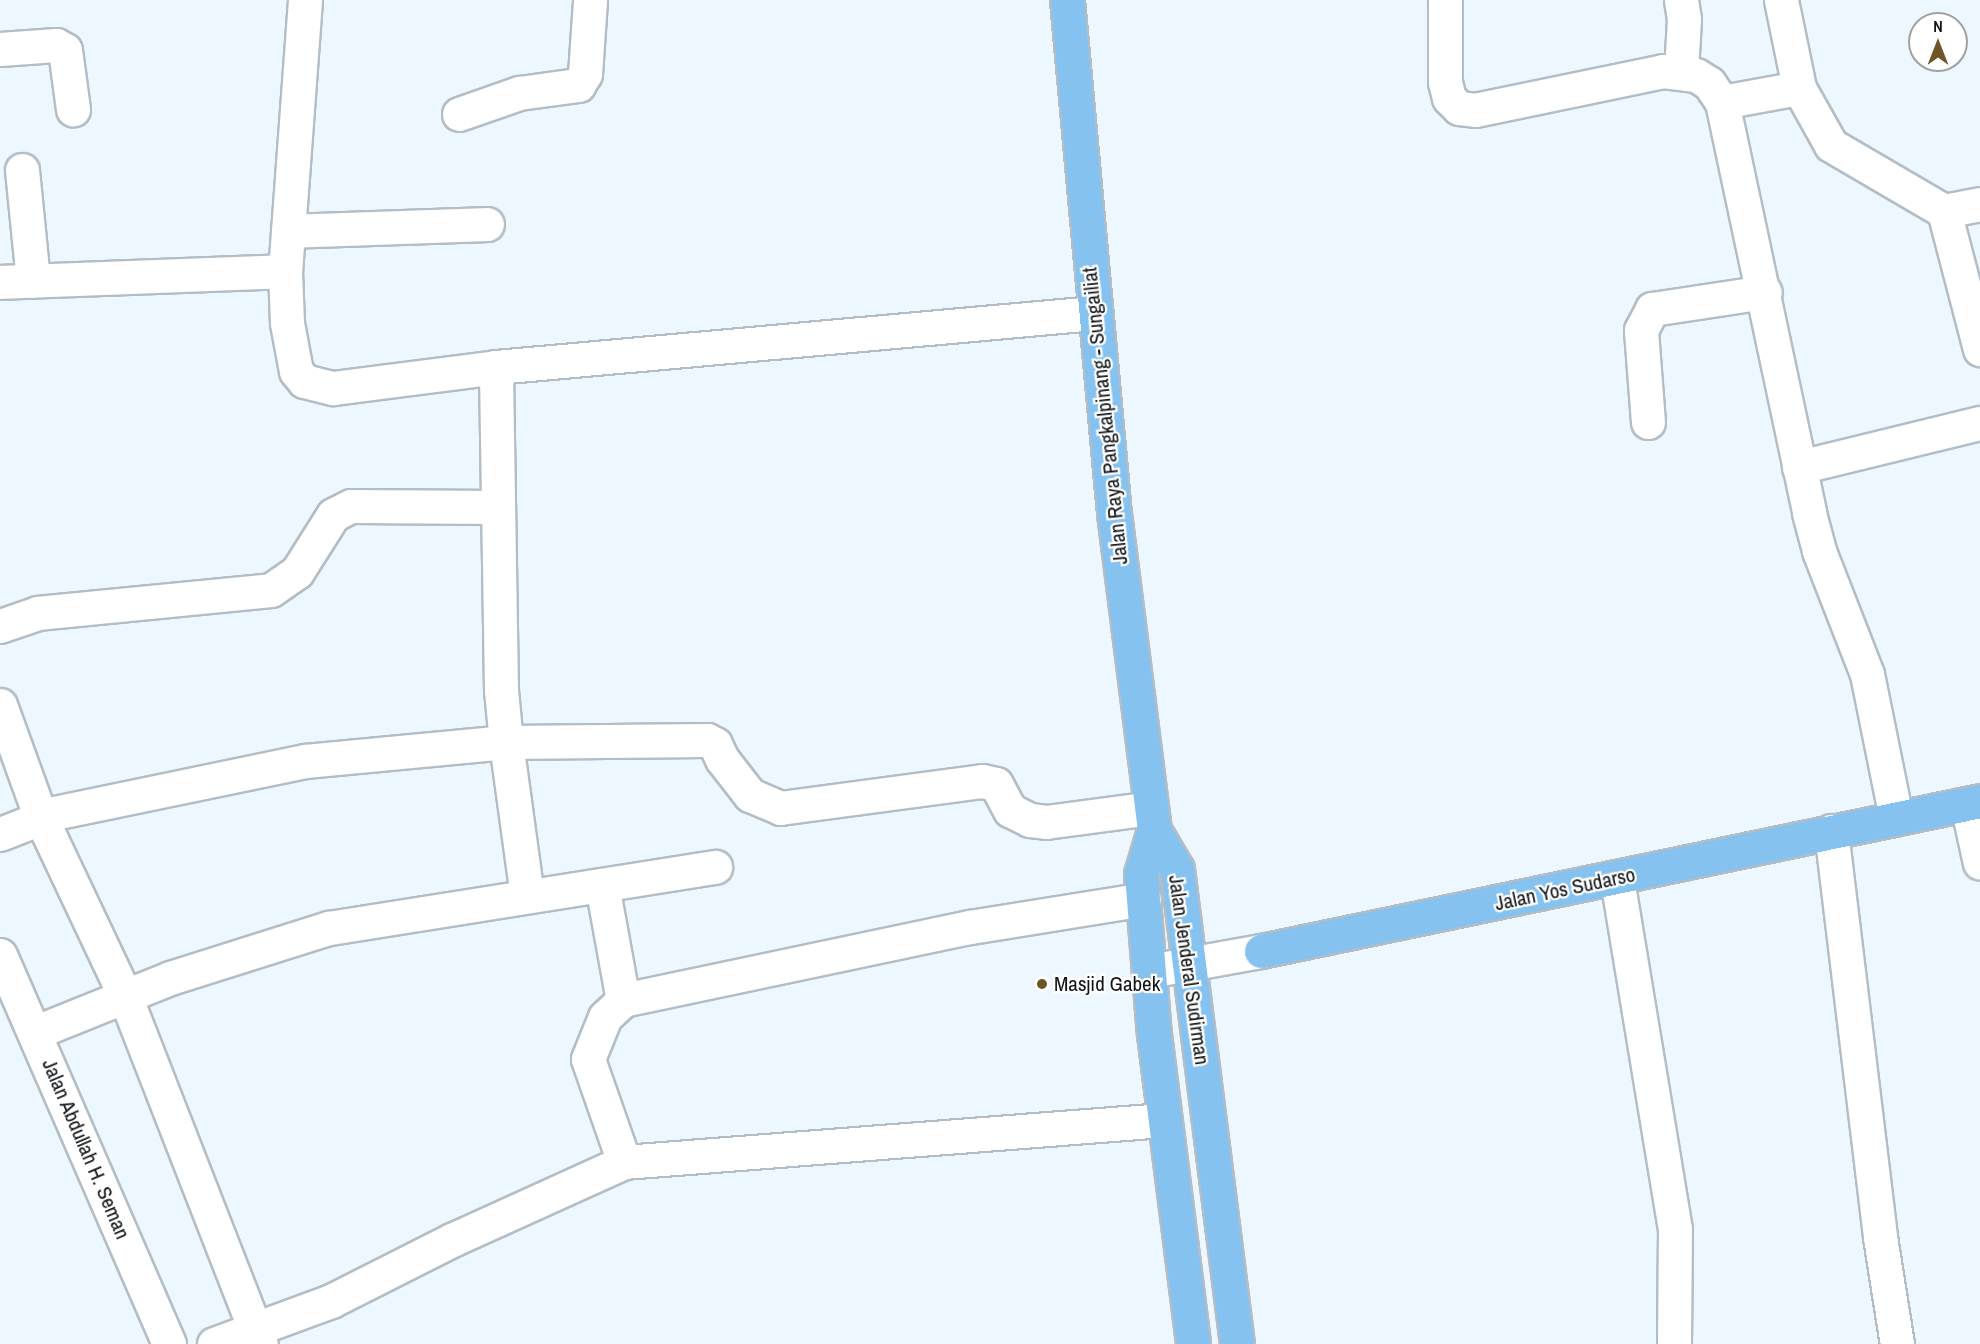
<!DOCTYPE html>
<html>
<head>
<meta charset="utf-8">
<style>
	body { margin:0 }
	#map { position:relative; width:1980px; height:1344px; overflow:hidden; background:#ecf7ff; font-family:"Archivo Narrow",sans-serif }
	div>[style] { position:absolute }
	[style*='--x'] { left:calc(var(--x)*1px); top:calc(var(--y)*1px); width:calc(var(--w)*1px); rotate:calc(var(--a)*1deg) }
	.roads { filter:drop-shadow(2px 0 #b3bdc5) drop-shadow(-2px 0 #b3bdc5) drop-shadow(0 2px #b3bdc5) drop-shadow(0 -2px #b3bdc5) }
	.minor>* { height:33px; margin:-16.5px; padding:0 16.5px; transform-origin:16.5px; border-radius:16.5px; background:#fff }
	.highway>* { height:33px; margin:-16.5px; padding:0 16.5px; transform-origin:16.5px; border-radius:16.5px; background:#85c2f0 }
	.dots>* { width:16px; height:16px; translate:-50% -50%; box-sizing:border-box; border:3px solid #fff; border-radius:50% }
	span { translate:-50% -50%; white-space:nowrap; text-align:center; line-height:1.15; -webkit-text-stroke:4.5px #fff; paint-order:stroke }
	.street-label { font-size:21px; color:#101417 }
	.poi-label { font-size:21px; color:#101417 }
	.left { translate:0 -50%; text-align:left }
	.north { position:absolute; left:1908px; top:12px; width:60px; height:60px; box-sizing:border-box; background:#fff; border:2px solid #9fa1a2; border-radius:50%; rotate:0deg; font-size:16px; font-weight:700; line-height:24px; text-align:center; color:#101417 }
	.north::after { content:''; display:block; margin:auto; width:21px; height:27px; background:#6e5526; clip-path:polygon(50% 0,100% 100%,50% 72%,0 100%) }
</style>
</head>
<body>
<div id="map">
	<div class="roads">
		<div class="minor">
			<i style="--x:305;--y:0;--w:272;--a:94.2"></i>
			<i style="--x:285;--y:271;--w:52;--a:87.8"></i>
			<i style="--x:287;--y:323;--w:49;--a:79.4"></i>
			<i style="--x:296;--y:371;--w:13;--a:51"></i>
			<i style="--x:304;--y:381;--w:30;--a:14"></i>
			<i style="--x:333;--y:388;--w:164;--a:-7.3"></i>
			<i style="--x:496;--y:367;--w:600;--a:-5.16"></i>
			<i style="--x:1445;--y:0;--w:82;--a:90"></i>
			<i style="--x:1445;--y:82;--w:16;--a:76"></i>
			<i style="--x:1449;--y:98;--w:14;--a:45"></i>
			<i style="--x:1459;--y:108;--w:16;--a:7"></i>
			<i style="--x:1475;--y:110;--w:192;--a:-11.7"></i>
			<i style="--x:1663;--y:71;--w:33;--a:7"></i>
			<i style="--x:1696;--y:75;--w:15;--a:32"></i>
			<i style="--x:1709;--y:83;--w:23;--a:56"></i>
			<i style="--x:1722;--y:102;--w:420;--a:78"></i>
			<i style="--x:1809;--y:513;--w:39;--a:75"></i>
			<i style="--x:1819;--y:551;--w:132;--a:68.7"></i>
			<i style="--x:1867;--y:674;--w:147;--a:78.6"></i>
			<i style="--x:1781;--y:0;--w:90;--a:78.4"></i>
			<i style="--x:1799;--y:88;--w:65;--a:60.7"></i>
			<i style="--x:1831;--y:145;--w:131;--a:30.3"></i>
			<i style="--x:1944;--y:211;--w:143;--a:75.4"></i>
			<i style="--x:0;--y:49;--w:56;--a:-4.1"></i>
			<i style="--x:56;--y:45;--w:10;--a:29"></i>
			<i style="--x:65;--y:50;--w:60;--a:82.3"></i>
			<i style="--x:1681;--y:72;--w:53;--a:-86.8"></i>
			<i style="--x:1684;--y:19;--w:19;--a:-99"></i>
			<i style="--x:1722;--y:102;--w:78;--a:-10.3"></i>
			<i style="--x:459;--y:114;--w:64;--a:-19.3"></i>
			<i style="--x:519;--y:93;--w:60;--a:-7.7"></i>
			<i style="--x:578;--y:85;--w:13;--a:-58"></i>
			<i style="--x:585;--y:74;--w:74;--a:-86.1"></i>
			<i style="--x:22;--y:170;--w:111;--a:84.3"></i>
			<i style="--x:1944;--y:211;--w:37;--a:-11"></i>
			<i style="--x:288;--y:231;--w:199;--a:-2"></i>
			<i style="--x:0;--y:282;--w:285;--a:-2.2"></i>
			<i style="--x:1648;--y:422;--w:92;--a:-94.4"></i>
			<i style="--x:1641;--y:330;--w:24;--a:-62"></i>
			<i style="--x:1652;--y:309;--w:114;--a:-8.6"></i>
			<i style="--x:1799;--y:467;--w:186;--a:-13.7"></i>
			<i style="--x:0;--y:626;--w:39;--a:-19"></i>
			<i style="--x:37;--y:613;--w:235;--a:-5.6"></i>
			<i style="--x:271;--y:590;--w:32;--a:-35"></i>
			<i style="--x:297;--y:572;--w:67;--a:-57.7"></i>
			<i style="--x:333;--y:515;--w:20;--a:-27"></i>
			<i style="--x:351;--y:506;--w:147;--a:0.4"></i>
			<i style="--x:0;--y:705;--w:120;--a:70.1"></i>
			<i style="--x:41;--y:818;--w:197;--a:64.7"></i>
			<i style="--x:125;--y:996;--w:374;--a:68.7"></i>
			<i style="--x:1967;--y:804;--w:60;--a:77.6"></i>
			<i style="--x:1831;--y:831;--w:409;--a:83.1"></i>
			<i style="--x:1880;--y:1237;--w:108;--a:81"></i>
			<i style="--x:0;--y:834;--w:58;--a:-21.3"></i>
			<i style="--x:54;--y:813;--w:256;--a:-11.7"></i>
			<i style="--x:305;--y:761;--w:202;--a:-5.4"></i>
			<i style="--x:506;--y:742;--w:52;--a:-95.5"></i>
			<i style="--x:501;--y:690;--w:323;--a:-90.9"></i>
			<i style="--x:1617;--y:879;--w:355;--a:80.6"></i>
			<i style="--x:1675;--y:1229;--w:115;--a:90.5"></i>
			<i style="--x:602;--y:885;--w:117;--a:79.7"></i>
			<i style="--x:527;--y:896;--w:155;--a:-97.8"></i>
			<i style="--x:506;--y:742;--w:201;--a:-0.6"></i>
			<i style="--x:707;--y:740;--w:9;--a:27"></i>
			<i style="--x:715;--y:744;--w:17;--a:65"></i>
			<i style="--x:722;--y:759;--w:46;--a:52.1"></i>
			<i style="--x:750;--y:795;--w:33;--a:23"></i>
			<i style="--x:780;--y:808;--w:204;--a:-7.6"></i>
			<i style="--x:982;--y:781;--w:14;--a:12"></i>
			<i style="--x:996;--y:784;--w:30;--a:62"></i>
			<i style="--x:1010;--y:810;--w:22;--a:27"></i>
			<i style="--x:1030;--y:820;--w:16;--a:7"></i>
			<i style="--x:1046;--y:822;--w:106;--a:-7.6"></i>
			<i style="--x:0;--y:955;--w:424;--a:66.5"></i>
			<i style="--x:1149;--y:971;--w:114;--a:-10.1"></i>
			<i style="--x:36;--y:1032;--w:144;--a:-21.9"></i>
			<i style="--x:170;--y:978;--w:167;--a:-17.5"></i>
			<i style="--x:329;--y:928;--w:391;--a:-9"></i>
			<i style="--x:624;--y:1162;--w:109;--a:-109.3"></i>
			<i style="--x:588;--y:1059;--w:45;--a:-68"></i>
			<i style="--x:605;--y:1017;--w:25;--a:-43"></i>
			<i style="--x:623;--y:1000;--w:355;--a:-11.9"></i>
			<i style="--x:970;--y:927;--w:176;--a:-9.1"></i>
			<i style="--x:214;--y:1344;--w:125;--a:-20.2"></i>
			<i style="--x:331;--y:1301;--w:136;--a:-26.8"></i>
			<i style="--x:452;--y:1240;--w:189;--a:-24.4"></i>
			<i style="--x:624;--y:1162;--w:542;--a:-4.45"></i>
		</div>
		<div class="highway">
			<i style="--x:1067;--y:0;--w:515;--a:84.77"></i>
			<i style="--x:1114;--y:513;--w:320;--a:82.8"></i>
			<i style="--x:1154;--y:830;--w:46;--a:106.5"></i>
			<i style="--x:1141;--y:874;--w:161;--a:85.4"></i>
			<i style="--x:1154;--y:1034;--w:312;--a:82.8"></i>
			<i style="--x:1154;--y:830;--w:45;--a:59.5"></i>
			<i style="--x:1177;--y:869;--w:479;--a:82.8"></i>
			<i style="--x:1261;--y:951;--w:734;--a:-11.78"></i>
		</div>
	</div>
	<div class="dots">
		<i style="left:1042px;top:984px;background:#6e5526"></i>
	</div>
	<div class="street-label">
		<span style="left:1105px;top:416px;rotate:-96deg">Jalan Raya Pangkalpinang - Sungailiat</span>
		<span style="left:1565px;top:889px;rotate:-12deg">Jalan Yos Sudarso</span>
		<span style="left:1189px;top:970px;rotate:82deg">Jalan Jenderal Sudirman</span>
		<span style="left:86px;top:1149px;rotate:67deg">Jalan Abdullah H. Seman</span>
	</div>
	<div class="poi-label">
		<span class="left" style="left:1054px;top:984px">Masjid Gabek</span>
	</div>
	<div class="north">N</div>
</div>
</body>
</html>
